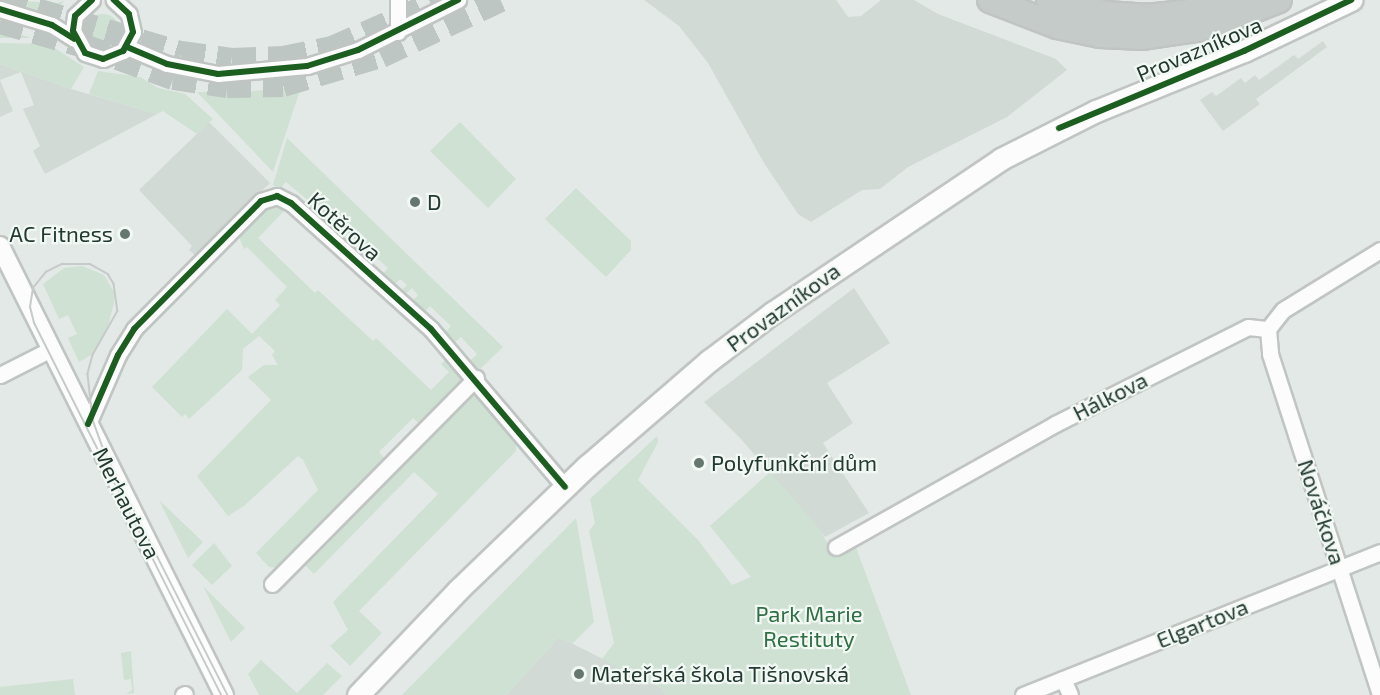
<!DOCTYPE html>
<html>
<head>
<meta charset="utf-8">
<style>
	body { margin:0 }
	#map { position:relative; width:1380px; height:695px; overflow:hidden; background:#e3e9e6; font-family:"Exo 2",sans-serif }
	div>[style] { position:absolute }
	[style*='--x'] { left:calc(var(--x)*1px); top:calc(var(--y)*1px); width:calc(var(--w)*1px); rotate:calc(var(--a)*1deg) }
	.built>* { inset:0; background:#d2dad6 }
	.green>* { inset:0; background:#cee1d2 }
	.round { border-radius:50% }
	.trunk-tunnel>* { height:24px; margin-top:-12px; transform-origin:0; background:repeating-linear-gradient(90deg,#bdc6c2 0 24px,transparent 0 36px) }
	.roads { filter:drop-shadow(2px 0 #c0c5c3) drop-shadow(-2px 0 #c0c5c3) drop-shadow(0 2px #c0c5c3) drop-shadow(0 -2px #c0c5c3) }
	.minor>* { height:15px; margin:-7.5px; padding:0 7.5px; transform-origin:7.5px; border-radius:7.5px; background:#fbfcfb }
	.tertiary>* { height:18px; margin:-9px; padding:0 9px; transform-origin:9px; border-radius:9px; background:#fbfcfb }
	.secondary>* { height:21px; margin:-10.5px; padding:0 10.5px; transform-origin:10.5px; border-radius:10.5px; background:#fbfcfb }
	.trunk>* { height:24px; margin:-12px; padding:0 12px; transform-origin:12px; border-radius:12px; background:#c4cbc8 }
	.tram>* { height:1.5px; margin:-0.75px; padding:0 0.75px; transform-origin:0.75px; border-radius:0.75px; background:#c6cac9 }
	.cycleway>* { height:6px; margin:-3px; padding:0 3px; transform-origin:3px; border-radius:3px; background:#1b5e20 }
	.dots>* { width:16px; height:16px; translate:-50% -50%; box-sizing:border-box; border:3px solid #f2f8f4; border-radius:50% }
	span { translate:-50% -50%; white-space:nowrap; text-align:center; line-height:1.15; -webkit-text-stroke:4.5px #f2f8f4; paint-order:stroke }
	.street-label { font-size:22px; color:#233a32 }
	.poi-label { font-size:22px; color:#233a32 }
	.left { translate:0 -50%; text-align:left }
	.right { translate:-100% -50%; text-align:right }
	.park-label { font-size:22px; color:#306e44 }
</style>
</head>
<body>
<div id="map">
	<div class="built">
		<i style="clip-path:polygon(644px 0,836px 0,848px 17px,861px 16px,881px 0,914px 0,938px 14px,1056px 59px,1067px 70px,1007px 117px,908px 167px,880px 189px,862px 190px,811px 222px,798px 214px,764px 163px,708px 63px,679px 26px)"></i>
		<i style="clip-path:polygon(1323px 41px,1327px 47px,1256px 99px,1260px 104px,1223px 131px,1200px 100px,1212px 92px,1216px 96px,1241px 78px,1245px 83px,1255px 75px,1259px 80px,1294px 55px,1298px 59px)"></i>
		<i style="clip-path:polygon(0 64px,71px 89px,157px 114px,45px 174px,33px 151px,40px 146px,23px 109px,34px 105px,21px 72px,0 80px,13px 111px,0 117px)"></i>
		<i style="clip-path:polygon(209px 122px,270px 183px,195px 255px,189px 250px,192px 246px,139px 190px)"></i>
		<i style="clip-path:polygon(854px 288px,890px 343px,827px 383px,853px 423px,823px 443px,869px 513px,825px 537px,741px 439px,704px 402px)"></i>
		<i style="clip-path:polygon(559px 637px,663px 689px,665px 695px,506px 695px)"></i>
	</div>
	<div class="green">
		<i style="clip-path:polygon(0 0,57px 3px,64px 1px,49px 19px)"></i>
		<i class="round" style="left:87px;top:14px;width:32px;height:32px"></i>
		<i style="clip-path:polygon(0 27px,31px 38px,0 38px)"></i>
		<i style="clip-path:polygon(0 43px,48px 44px,84px 67px,71px 89px,0 64px)"></i>
		<i style="clip-path:polygon(98px 71px,140px 77px,158px 88px,185px 94px,213px 119px,197px 134px,163px 111px,157px 114px,89px 94px)"></i>
		<i style="clip-path:polygon(301px 87px,273px 172px,197px 92px,242px 92px)"></i>
		<i style="clip-path:polygon(460px 122px,516px 179px,488px 208px,430px 151px)"></i>
		<i style="clip-path:polygon(287px 138px,503px 347px,479px 370px,470px 361px,477px 354px,461px 337px,454px 343px,444px 334px,451px 326px,430px 306px,423px 313px,412px 302px,418px 295px,412px 288px,404px 295px,400px 292px,407px 285px,400px 279px,393px 286px,382px 275px,388px 268px,377px 258px,371px 266px,362px 258px,368px 250px,340px 226px,333px 234px,303px 209px,309px 201px,286px 182px,279px 190px,273px 185px)"></i>
		<i style="clip-path:polygon(576px 188px,631px 241px,631px 250px,606px 277px,545px 219px)"></i>
		<i style="clip-path:polygon(271px 207px,285px 210px,258px 238px,315px 293px,318px 290px,373px 341px,376px 338px,431px 390px,449px 372px,441px 364px,449px 357px,462px 383px,422px 426px,413px 418px,379px 452px,387px 461px,278px 568px,269px 567px,256px 553px,318px 490px,303px 460px,298px 456px,245px 505px,228px 516px,197px 476px,271px 400px,248px 377px,264px 365px,278px 365px,272px 355px,275px 351px,259px 336px,243px 349px,242px 370px,189px 419px,185px 414px,182px 417px,152px 387px,227px 309px,252px 334px,280px 305px,275px 300px,287px 287px,247px 247px,244px 249px,239px 237px,257px 215px)"></i>
		<i style="clip-path:polygon(82px 266px,104px 275px,114px 292px,114px 303px,107px 330px,91px 355px,79px 362px,68px 338px,77px 334px,68px 315px,59px 319px,43px 284px,64px 268px)"></i>
		<i style="clip-path:polygon(472px 392px,481px 394px,516px 438px,516px 451px,359px 611px,382px 633px,350px 666px,330px 646px,348px 630px,333px 602px,438px 494px,414px 472px,314px 574px,300px 560px)"></i>
		<i style="clip-path:polygon(657px 436px,658px 442px,638px 480px,698px 540px,732px 585px,751px 577px,710px 526px,770px 472px,817px 526px,833px 552px,855px 545px,911px 695px,665px 695px,663px 689px,602px 659px,614px 643px,589px 531px,595px 523px,590px 499px)"></i>
		<i style="clip-path:polygon(159px 500px,203px 542px,188px 558px)"></i>
		<i style="clip-path:polygon(576px 518px,594px 622px,572px 644px,559px 637px,506px 695px,402px 695px)"></i>
		<i style="clip-path:polygon(214px 543px,232px 566px,212px 585px,192px 565px)"></i>
		<i style="clip-path:polygon(203px 586px,245px 628px,231px 642px)"></i>
		<i style="clip-path:polygon(131px 651px,134px 693px,126px 694px,132px 690px,131px 679px,124px 680px,121px 653px)"></i>
		<i style="clip-path:polygon(261px 660px,297px 693px,327px 663px,342px 676px,323px 695px,259px 695px,248px 674px)"></i>
		<i style="clip-path:polygon(73px 679px,75px 695px,0 695px,0 687px)"></i>
	</div>
	<div class="trunk-tunnel">
		<i style="--x:3;--y:0;--w:186;--a:16.6"></i>
		<i style="--x:181;--y:53;--w:51;--a:7.8"></i>
		<i style="--x:232;--y:60;--w:51;--a:-2.2"></i>
		<i style="--x:283;--y:58;--w:50;--a:-11.5"></i>
		<i style="--x:332;--y:48;--w:119;--a:-23.8"></i>
		<i style="--x:0;--y:22;--w:87;--a:15.9"></i>
		<i style="--x:84;--y:46;--w:95;--a:19.8"></i>
		<i style="--x:173;--y:78;--w:55;--a:8.4"></i>
		<i style="--x:227;--y:86;--w:56;--a:-1"></i>
		<i style="--x:283;--y:85;--w:102;--a:-16.5"></i>
		<i style="--x:381;--y:56;--w:132;--a:-25"></i>
	</div>
	<div class="roads">
		<div class="minor">
			<i style="--x:92;--y:0;--w:23;--a:137"></i>
			<i style="--x:75;--y:16;--w:15;--a:98"></i>
			<i style="--x:73;--y:31;--w:25;--a:61"></i>
			<i style="--x:85;--y:53;--w:19;--a:18"></i>
			<i style="--x:103;--y:59;--w:22;--a:-22"></i>
			<i style="--x:123;--y:51;--w:21;--a:-62"></i>
			<i style="--x:133;--y:32;--w:18;--a:-103"></i>
			<i style="--x:129;--y:14;--w:21;--a:-137"></i>
			<i style="--x:0;--y:9;--w:54;--a:17.1"></i>
			<i style="--x:52;--y:25;--w:26;--a:32"></i>
			<i style="--x:398;--y:32;--w:32;--a:-90"></i>
			<i style="--x:127;--y:47;--w:43;--a:23"></i>
			<i style="--x:167;--y:64;--w:52;--a:11.1"></i>
			<i style="--x:218;--y:74;--w:89;--a:-5.1"></i>
			<i style="--x:307;--y:66;--w:53;--a:-17.4"></i>
			<i style="--x:358;--y:50;--w:112;--a:-26.6"></i>
			<i style="--x:1268;--y:329;--w:25;--a:85"></i>
			<i style="--x:1270;--y:354;--w:357;--a:72.1"></i>
			<i style="--x:1268;--y:329;--w:24;--a:-52"></i>
			<i style="--x:1283;--y:310;--w:114;--a:-31.7"></i>
			<i style="--x:0;--y:375;--w:57;--a:-27"></i>
			<i style="--x:88;--y:424;--w:75;--a:-66.5"></i>
			<i style="--x:118;--y:355;--w:31;--a:-58"></i>
			<i style="--x:134;--y:329;--w:180;--a:-45.2"></i>
			<i style="--x:261;--y:201;--w:17;--a:-17"></i>
			<i style="--x:277;--y:196;--w:16;--a:27"></i>
			<i style="--x:291;--y:203;--w:188;--a:42"></i>
			<i style="--x:431;--y:329;--w:207;--a:49.7"></i>
			<i style="--x:836;--y:547;--w:251;--a:-29.3"></i>
			<i style="--x:1055;--y:424;--w:216;--a:-26.7"></i>
			<i style="--x:1248;--y:327;--w:20;--a:6"></i>
			<i style="--x:272;--y:584;--w:290;--a:-45.3"></i>
			<i style="--x:1063;--y:679;--w:17;--a:66"></i>
			<i style="--x:183;--y:695;--w:2;--a:-27"></i>
			<i style="--x:1023;--y:695;--w:385;--a:-21.8"></i>
		</div>
		<div class="tertiary">
			<i style="--x:0;--y:246;--w:502;--a:63.49"></i>
		</div>
		<div class="secondary">
			<i style="--x:358;--y:695;--w:145;--a:-46.4"></i>
			<i style="--x:458;--y:590;--w:179;--a:-43.9"></i>
			<i style="--x:587;--y:466;--w:162;--a:-40.8"></i>
			<i style="--x:710;--y:360;--w:78;--a:-37.2"></i>
			<i style="--x:772;--y:313;--w:276;--a:-33.9"></i>
			<i style="--x:1001;--y:159;--w:106;--a:-26.8"></i>
			<i style="--x:1096;--y:111;--w:160;--a:-22.1"></i>
			<i style="--x:1244;--y:51;--w:119;--a:-25.5"></i>
		</div>
		<div class="trunk">
			<i style="--x:990;--y:0;--w:72;--a:21.2"></i>
			<i style="--x:1057;--y:26;--w:44;--a:11.8"></i>
			<i style="--x:1100;--y:35;--w:43;--a:2.7"></i>
			<i style="--x:1143;--y:37;--w:68;--a:-8.5"></i>
			<i style="--x:1210;--y:27;--w:74;--a:-21.4"></i>
			<i style="--x:1049;--y:0;--w:60;--a:13.6"></i>
			<i style="--x:1107;--y:14;--w:39;--a:4"></i>
			<i style="--x:1146;--y:17;--w:39;--a:-6"></i>
			<i style="--x:1185;--y:13;--w:51;--a:-14.9"></i>
		</div>
	</div>
	<div class="tram">
		<i style="--x:221;--y:695;--w:416;--a:-116.7"></i>
		<i style="--x:34;--y:323;--w:16;--a:-104"></i>
		<i style="--x:30;--y:307;--w:19;--a:-81"></i>
		<i style="--x:33;--y:288;--w:21;--a:-51"></i>
		<i style="--x:46;--y:272;--w:18;--a:-27"></i>
		<i style="--x:62;--y:264;--w:28;--a:0"></i>
		<i style="--x:90;--y:264;--w:21;--a:29"></i>
		<i style="--x:108;--y:274;--w:12;--a:59"></i>
		<i style="--x:114;--y:284;--w:27;--a:82"></i>
		<i style="--x:118;--y:311;--w:51;--a:119.6"></i>
		<i style="--x:93;--y:355;--w:20;--a:105"></i>
		<i style="--x:88;--y:374;--w:46;--a:83.8"></i>
		<i style="--x:93;--y:420;--w:33;--a:70"></i>
		<i style="--x:104;--y:451;--w:274;--a:63.1"></i>
	</div>
	<div class="cycleway">
		<i style="--x:92;--y:0;--w:23;--a:137"></i>
		<i style="--x:75;--y:16;--w:15;--a:98"></i>
		<i style="--x:73;--y:31;--w:25;--a:61"></i>
		<i style="--x:85;--y:53;--w:19;--a:18"></i>
		<i style="--x:103;--y:59;--w:22;--a:-22"></i>
		<i style="--x:123;--y:51;--w:21;--a:-62"></i>
		<i style="--x:133;--y:32;--w:18;--a:-103"></i>
		<i style="--x:129;--y:14;--w:21;--a:-137"></i>
		<i style="--x:0;--y:9;--w:54;--a:17.1"></i>
		<i style="--x:52;--y:25;--w:26;--a:32"></i>
		<i style="--x:127;--y:47;--w:43;--a:23"></i>
		<i style="--x:167;--y:64;--w:52;--a:11.1"></i>
		<i style="--x:218;--y:74;--w:89;--a:-5.1"></i>
		<i style="--x:307;--y:66;--w:53;--a:-17.4"></i>
		<i style="--x:358;--y:50;--w:112;--a:-26.6"></i>
		<i style="--x:1059;--y:128;--w:200;--a:-22.6"></i>
		<i style="--x:1244;--y:51;--w:119;--a:-25.5"></i>
		<i style="--x:88;--y:424;--w:75;--a:-66.5"></i>
		<i style="--x:118;--y:355;--w:31;--a:-58"></i>
		<i style="--x:134;--y:329;--w:180;--a:-45.2"></i>
		<i style="--x:261;--y:201;--w:17;--a:-17"></i>
		<i style="--x:277;--y:196;--w:16;--a:27"></i>
		<i style="--x:291;--y:203;--w:188;--a:42"></i>
		<i style="--x:431;--y:329;--w:207;--a:49.7"></i>
	</div>
	<div class="dots">
		<i style="left:415px;top:202px;background:#667771"></i>
		<i style="left:125px;top:234px;background:#667771"></i>
		<i style="left:699px;top:463px;background:#667771"></i>
		<i style="left:579px;top:674px;background:#667771"></i>
	</div>
	<div class="street-label">
		<span style="left:1199px;top:49px;rotate:-23deg">Provazníkova</span>
		<span style="left:345px;top:226px;rotate:42deg">Kotěrova</span>
		<span style="left:783px;top:307px;rotate:-36deg">Provazníkova</span>
		<span style="left:1110px;top:396px;rotate:-27deg">Hálkova</span>
		<span style="left:127px;top:503px;rotate:63deg">Merhautova</span>
		<span style="left:1322px;top:512px;rotate:72deg">Nováčkova</span>
		<span style="left:1202px;top:623px;rotate:-22deg">Elgartova</span>
	</div>
	<div class="poi-label">
		<span class="left" style="left:427px;top:202px">D</span>
		<span class="right" style="left:113px;top:234px">AC Fitness</span>
		<span class="left" style="left:711px;top:463px">Polyfunkční dům</span>
		<span class="left" style="left:591px;top:674px">Mateřská škola Tišnovská</span>
	</div>
	<div class="park-label">
		<span style="left:809px;top:626px">Park Marie<br>Restituty</span>
	</div>
</div>
</body>
</html>
